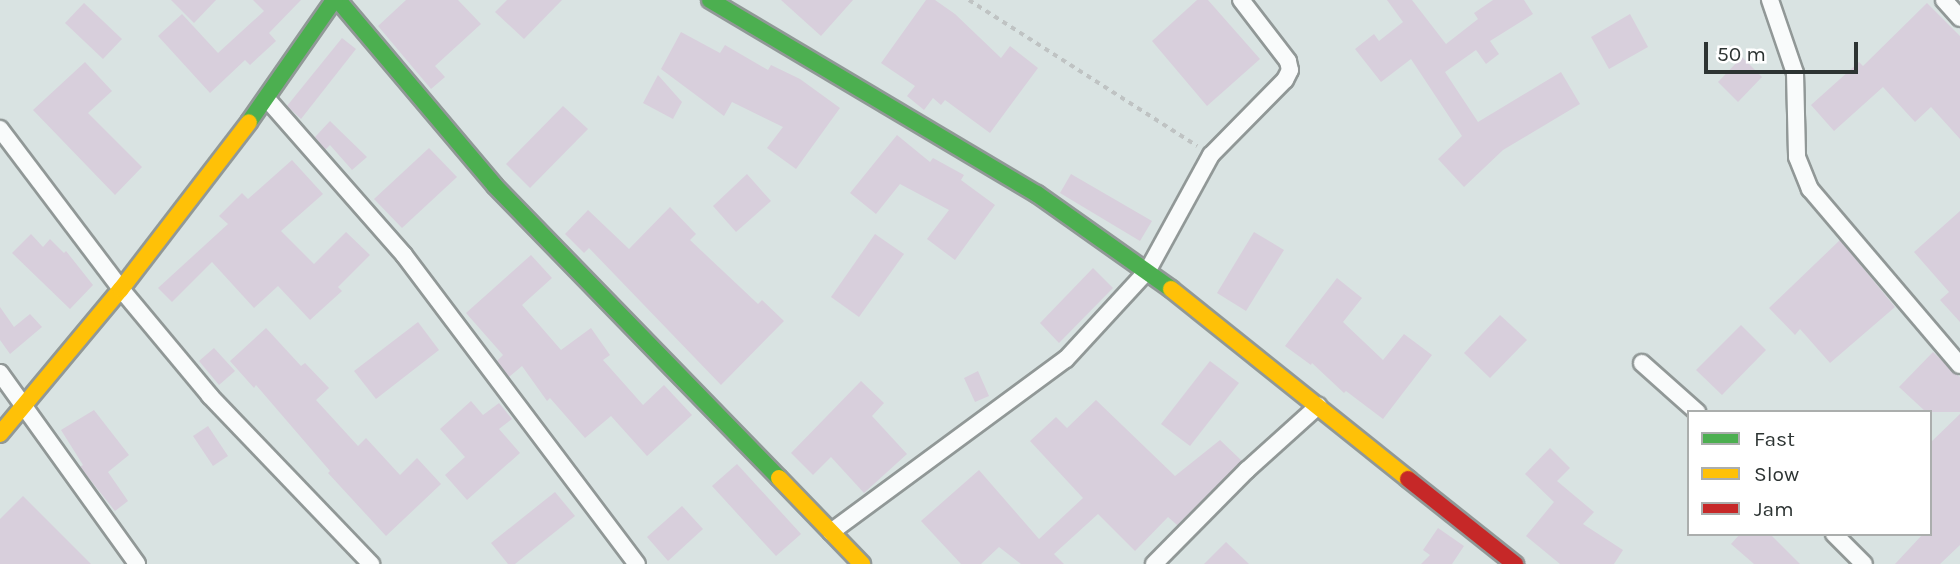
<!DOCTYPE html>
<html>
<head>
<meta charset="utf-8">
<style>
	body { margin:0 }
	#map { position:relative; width:1960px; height:564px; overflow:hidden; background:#d9e3e2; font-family:Karla,sans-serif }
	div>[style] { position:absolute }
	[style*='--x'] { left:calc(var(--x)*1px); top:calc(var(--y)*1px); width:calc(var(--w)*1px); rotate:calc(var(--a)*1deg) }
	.building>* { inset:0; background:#d8cfdc }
	.path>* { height:3.5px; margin-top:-1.75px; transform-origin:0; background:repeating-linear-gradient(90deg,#bfc3c3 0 5px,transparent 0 10px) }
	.roads { filter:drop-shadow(2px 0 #919897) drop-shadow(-2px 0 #919897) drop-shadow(0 2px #919897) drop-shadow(0 -2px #919897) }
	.street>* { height:16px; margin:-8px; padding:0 8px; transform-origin:8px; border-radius:8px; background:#f9fbfb }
	.fast>* { height:16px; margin:-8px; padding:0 8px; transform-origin:8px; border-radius:8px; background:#4caf50 }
	.slow>* { height:16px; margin:-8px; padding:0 8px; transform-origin:8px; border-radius:8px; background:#ffc107 }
	.jam>* { height:16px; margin:-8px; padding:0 8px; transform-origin:8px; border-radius:8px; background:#c62828 }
	span { translate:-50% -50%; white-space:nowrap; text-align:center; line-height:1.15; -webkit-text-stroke:6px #fff; paint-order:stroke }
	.legend { position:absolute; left:1687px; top:410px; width:245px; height:126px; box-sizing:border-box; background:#fff; border:2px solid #abaead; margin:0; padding:9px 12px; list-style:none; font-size:21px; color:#2d3433 }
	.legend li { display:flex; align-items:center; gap:14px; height:35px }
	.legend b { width:35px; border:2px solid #abaead }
	.scale { position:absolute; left:1704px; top:42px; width:154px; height:32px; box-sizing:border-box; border:4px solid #2d3433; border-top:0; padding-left:9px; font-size:21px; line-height:24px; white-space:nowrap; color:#2d3433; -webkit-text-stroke:5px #fff; paint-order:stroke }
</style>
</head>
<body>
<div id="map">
	<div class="building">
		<i style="clip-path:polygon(171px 0,216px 0,194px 23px)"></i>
		<i style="clip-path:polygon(253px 0,301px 0,269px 33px,276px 41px,250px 65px,245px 60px,210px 93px,158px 36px,182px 14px,218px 53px,264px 11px)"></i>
		<i style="clip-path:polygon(406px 0,458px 0,481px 24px,435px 66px,445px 77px,431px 89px,378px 26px)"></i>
		<i style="clip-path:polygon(507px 0,562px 0,524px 39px,495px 12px)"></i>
		<i style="clip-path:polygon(781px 0,853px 0,821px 36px)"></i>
		<i style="clip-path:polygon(926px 0,935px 0,955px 14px,1001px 58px,1010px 46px,1038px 68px,990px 133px,945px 100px,941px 105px,933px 98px,924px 110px,907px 96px,915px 86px,881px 63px)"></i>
		<i style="clip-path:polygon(1197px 0,1208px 0,1260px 59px,1207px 106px,1152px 41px)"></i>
		<i style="clip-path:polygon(1387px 0,1412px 0,1446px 44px,1478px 19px,1474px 13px,1493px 0,1524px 0,1533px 14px,1490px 41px,1499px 54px,1486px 64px,1476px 50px,1445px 72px,1478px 122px,1561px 72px,1580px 104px,1503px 150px,1464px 187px,1438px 159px,1462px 136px,1411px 59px,1381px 82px,1355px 49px,1374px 34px,1379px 41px,1403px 22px)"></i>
		<i style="clip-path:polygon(84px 3px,122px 39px,103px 59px,65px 23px)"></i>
		<i style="clip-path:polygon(1927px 3px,1960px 36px,1960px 139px,1931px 107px,1915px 122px,1883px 87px,1834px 131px,1811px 105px,1859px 62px,1863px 66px)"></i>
		<i style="clip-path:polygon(1630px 14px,1648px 47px,1609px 69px,1591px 37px)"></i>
		<i style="clip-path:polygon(681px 32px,720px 53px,725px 45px,768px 70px,771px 65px,800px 79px,840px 108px,796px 169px,767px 148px,783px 127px,732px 102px,724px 116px,661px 69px)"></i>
		<i style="clip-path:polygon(342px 38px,356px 49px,301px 119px,287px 106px)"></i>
		<i style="clip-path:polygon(1742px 57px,1762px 77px,1738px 102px,1718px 82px)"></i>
		<i style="clip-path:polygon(85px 62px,112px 91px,88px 113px,142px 167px,115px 195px,33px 110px)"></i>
		<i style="clip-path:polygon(658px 75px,682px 102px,673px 119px,643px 103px)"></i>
		<i style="clip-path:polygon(563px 106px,588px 129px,530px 188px,506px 164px)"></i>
		<i style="clip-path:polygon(330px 121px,367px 157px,352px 170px,330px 145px,325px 150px,315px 137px)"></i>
		<i style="clip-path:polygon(897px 135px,930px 162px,933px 158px,964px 175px,961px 180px,995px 205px,955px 260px,927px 239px,949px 210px,900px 184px,876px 214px,850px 193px)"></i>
		<i style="clip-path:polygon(429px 148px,457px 177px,402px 228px,374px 199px)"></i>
		<i style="clip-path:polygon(292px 160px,323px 194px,281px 231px,314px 264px,346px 232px,370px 255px,338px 287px,342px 291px,310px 320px,278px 286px,254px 308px,212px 262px,172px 302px,158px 288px,228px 224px,219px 216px,242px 193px,248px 199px)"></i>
		<i style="clip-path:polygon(747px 174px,771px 201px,736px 232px,713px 206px)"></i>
		<i style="clip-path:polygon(1071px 174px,1152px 221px,1140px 241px,1060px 193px)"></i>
		<i style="clip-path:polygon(670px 207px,696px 234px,690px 240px,758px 304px,762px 300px,784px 321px,721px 385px,589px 248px,584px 253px,565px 234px,588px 210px,629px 249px)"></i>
		<i style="clip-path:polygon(1960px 211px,1960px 322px,1940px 300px,1949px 292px,1914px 252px)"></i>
		<i style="clip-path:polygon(1254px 232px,1284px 250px,1246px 311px,1217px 293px)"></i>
		<i style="clip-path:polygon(31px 234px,43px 247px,50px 239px,64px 253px,66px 251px,93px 285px,70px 309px,12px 253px)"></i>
		<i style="clip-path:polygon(875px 234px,904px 254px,859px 317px,831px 297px)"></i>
		<i style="clip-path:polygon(1840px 240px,1895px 307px,1830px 363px,1800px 329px,1795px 335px,1769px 308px)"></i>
		<i style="clip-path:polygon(531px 255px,552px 278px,522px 305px,561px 350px,591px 328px,610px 355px,603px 360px,643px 405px,664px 385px,692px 415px,647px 456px,611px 416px,585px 438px,550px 398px,547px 401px,522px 366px,509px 377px,497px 361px,503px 355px,466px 313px)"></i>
		<i style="clip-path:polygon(1093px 268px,1113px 288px,1059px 343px,1040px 323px)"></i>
		<i style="clip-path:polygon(1337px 278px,1362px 298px,1343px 322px,1383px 360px,1404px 334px,1432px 355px,1383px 419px,1346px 391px,1344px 393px,1312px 363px,1311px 365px,1285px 346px)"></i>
		<i style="clip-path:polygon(0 307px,14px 327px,30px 314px,42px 327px,10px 354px,0 340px)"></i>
		<i style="clip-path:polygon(1500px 315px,1527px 340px,1490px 378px,1464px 353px)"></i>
		<i style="clip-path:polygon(418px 322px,439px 350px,376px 399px,354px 371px)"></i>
		<i style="clip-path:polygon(1741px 325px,1766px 350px,1722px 395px,1696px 370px)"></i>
		<i style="clip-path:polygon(266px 328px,301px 366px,305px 363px,329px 388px,316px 400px,358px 446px,366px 438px,400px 475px,417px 458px,441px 484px,386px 536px,328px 473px,330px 471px,256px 385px,254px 388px,230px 361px)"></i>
		<i style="clip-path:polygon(214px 348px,235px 371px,219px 385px,199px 361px)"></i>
		<i style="clip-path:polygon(1933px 352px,1960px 377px,1960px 412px,1926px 412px,1899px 387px)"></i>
		<i style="clip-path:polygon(1210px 361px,1239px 383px,1190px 446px,1161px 424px)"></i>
		<i style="clip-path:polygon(978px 371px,989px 396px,975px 402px,964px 378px)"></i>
		<i style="clip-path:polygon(861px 381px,884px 403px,872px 416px,907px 454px,864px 493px,831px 457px,813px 475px,791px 453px)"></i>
		<i style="clip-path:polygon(1096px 400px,1175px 476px,1220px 440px,1242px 461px,1177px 525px,1168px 517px,1135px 551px,1098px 514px,1054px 554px,1064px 564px,1021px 564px,999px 547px,981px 564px,961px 564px,921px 521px,979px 470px,1039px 539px,1083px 498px,1030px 441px,1056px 417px,1067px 428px)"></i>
		<i style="clip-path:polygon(471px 401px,483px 415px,499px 403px,512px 419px,499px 429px,520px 453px,467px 500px,445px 475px,465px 457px,440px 429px)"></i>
		<i style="clip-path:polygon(94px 410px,129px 455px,108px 472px,128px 501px,115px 511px,80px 467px,83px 465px,61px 430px)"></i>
		<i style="clip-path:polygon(1960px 414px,1960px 545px,1940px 564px,1895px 564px,1923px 534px,1930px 534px,1930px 443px)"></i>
		<i style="clip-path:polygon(208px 426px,228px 456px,213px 466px,193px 436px)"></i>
		<i style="clip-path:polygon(1550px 448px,1570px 468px,1557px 481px,1594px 512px,1583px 524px,1623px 550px,1614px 564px,1560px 564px,1526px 536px,1554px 502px,1525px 474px)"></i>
		<i style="clip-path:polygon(737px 464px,801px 534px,776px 556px,712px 486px)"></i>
		<i style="clip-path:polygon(555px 492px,575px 516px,515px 564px,508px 564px,491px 543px)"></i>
		<i style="clip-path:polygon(23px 496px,91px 564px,0 564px,0 519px)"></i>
		<i style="clip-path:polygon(682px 506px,703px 529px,668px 561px,647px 537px)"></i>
		<i style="clip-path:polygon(1438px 528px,1464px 546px,1452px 564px,1421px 564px,1430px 555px,1423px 550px)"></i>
		<i style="clip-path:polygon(1740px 534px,1770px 534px,1800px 564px,1754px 564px,1731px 544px)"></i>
		<i style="clip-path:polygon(1226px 542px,1249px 564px,1204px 564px)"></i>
	</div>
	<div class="path">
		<i style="--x:969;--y:0;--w:271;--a:32.6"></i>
	</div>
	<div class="roads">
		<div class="street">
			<i style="--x:1770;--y:0;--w:77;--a:71.1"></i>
			<i style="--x:1795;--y:73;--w:84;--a:88.6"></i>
			<i style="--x:1797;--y:157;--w:35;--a:68"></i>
			<i style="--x:1810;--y:189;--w:231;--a:49.6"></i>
			<i style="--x:1944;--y:0;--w:24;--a:48"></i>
			<i style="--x:267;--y:99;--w:208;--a:48.7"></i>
			<i style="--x:404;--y:255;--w:387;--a:53"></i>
			<i style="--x:0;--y:129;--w:201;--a:52.9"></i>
			<i style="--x:121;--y:289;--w:139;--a:50.2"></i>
			<i style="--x:210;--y:396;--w:233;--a:46.2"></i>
			<i style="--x:1642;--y:363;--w:74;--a:41.7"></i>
			<i style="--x:0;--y:373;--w:235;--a:54.3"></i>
			<i style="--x:831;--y:532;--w:292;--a:-36.4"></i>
			<i style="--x:1066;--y:359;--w:121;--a:-47.3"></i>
			<i style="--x:1148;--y:270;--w:131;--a:-61.3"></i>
			<i style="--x:1211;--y:155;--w:105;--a:-45.4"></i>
			<i style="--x:1285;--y:80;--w:11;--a:-63"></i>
			<i style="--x:1290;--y:70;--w:9;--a:-103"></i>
			<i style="--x:1288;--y:61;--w:77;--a:-127.6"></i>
			<i style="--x:1834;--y:534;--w:42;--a:45"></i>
			<i style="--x:1154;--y:564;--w:132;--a:-45.3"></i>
			<i style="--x:1247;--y:470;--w:96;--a:-42"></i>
		</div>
		<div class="fast">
			<i style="--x:338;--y:0;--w:243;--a:49.8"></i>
			<i style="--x:495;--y:186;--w:407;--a:45.8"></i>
			<i style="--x:710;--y:0;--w:380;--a:30.7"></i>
			<i style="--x:1037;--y:194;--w:164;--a:35.3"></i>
			<i style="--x:249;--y:122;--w:149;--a:-55.1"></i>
		</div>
		<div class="slow">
			<i style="--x:1171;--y:289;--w:304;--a:38.7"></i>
			<i style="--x:0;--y:434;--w:189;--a:-50.2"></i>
			<i style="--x:121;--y:289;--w:210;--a:-52.5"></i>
			<i style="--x:779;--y:478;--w:120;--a:46"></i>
		</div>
		<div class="jam">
			<i style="--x:1408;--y:479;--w:137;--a:38.5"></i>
		</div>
	</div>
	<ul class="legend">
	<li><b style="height:9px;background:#4caf50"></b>Fast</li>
	<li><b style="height:9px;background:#ffc107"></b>Slow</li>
	<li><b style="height:9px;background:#c62828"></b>Jam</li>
	</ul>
	<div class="scale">50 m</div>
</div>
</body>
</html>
